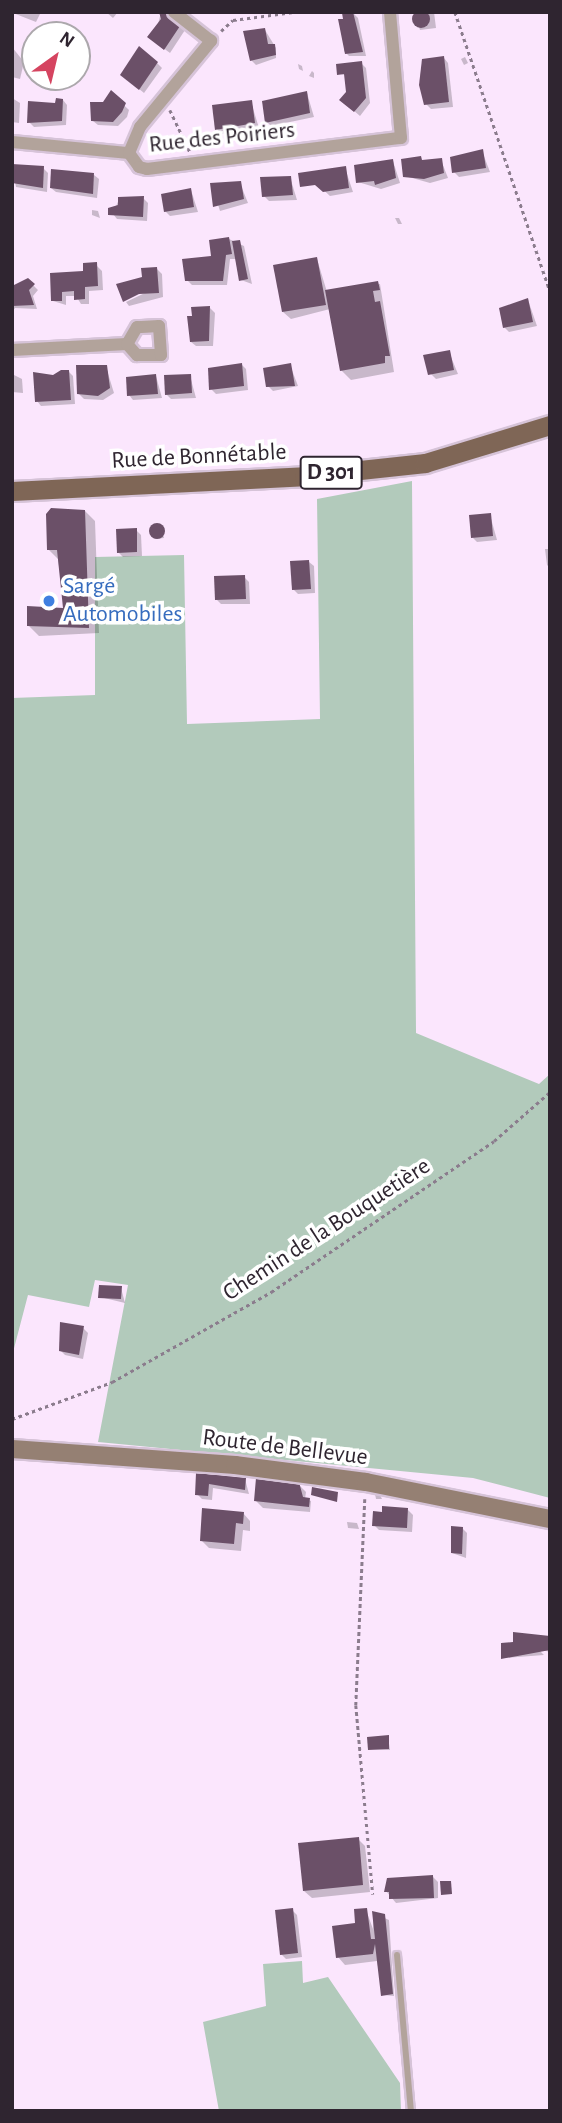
<!DOCTYPE html>
<html>
<head>
<meta charset="utf-8">
<style>
	body { margin:0 }
	#map { position:relative; width:562px; height:2123px; overflow:hidden; background:#fbe6fd; font-family:"Alegreya Sans",sans-serif }
	div>[style] { position:absolute }
	[style*='--x'] { left:calc(var(--x)*1px); top:calc(var(--y)*1px); width:calc(var(--w)*1px); rotate:calc(var(--a)*1deg) }
	.green>* { inset:0; background:#b2cabb }
	.shadow>* { inset:0; background:#0003 }
	.building>* { inset:0; background:#6b5068 }
	.round { border-radius:50% }
	.path>* { height:2.5px; margin-top:-1.25px; transform-origin:0; background:repeating-linear-gradient(90deg,#8b7c8d 0 3.5px,transparent 0 7px) }
	.roads { filter:drop-shadow(2px 0 #d6c3d8) drop-shadow(-2px 0 #d6c3d8) drop-shadow(0 2px #d6c3d8) drop-shadow(0 -2px #d6c3d8) }
	.lane>* { height:6px; margin:-3px; padding:0 3px; transform-origin:3px; border-radius:3px; background:#b2a39b }
	.street>* { height:12px; margin:-6px; padding:0 6px; transform-origin:6px; border-radius:6px; background:#b2a39b }
	.secondary>* { height:18px; margin:-9px; padding:0 9px; transform-origin:9px; border-radius:9px; background:#958073 }
	.primary>* { height:19px; margin:-9.5px; padding:0 9.5px; transform-origin:9.5px; border-radius:9.5px; background:#7f6656 }
	.dots>* { width:19px; height:19px; translate:-50% -50%; box-sizing:border-box; border:4px solid #fff; border-radius:50% }
	span { translate:-50% -50%; white-space:nowrap; text-align:center; line-height:1.15; -webkit-text-stroke:7px #fff; paint-order:stroke }
	.shield-label span { padding:2px 5px; background:#fff; border:2px solid; border-radius:5px; -webkit-text-stroke-width:0 }
	.shield-label { font-size:23px; color:#2f2530; font-weight:700 }
	.street-label { font-size:24px; color:#2f2530 }
	.shop-label { font-size:24px; color:#366cbe }
	.left { translate:0 -50%; text-align:left }
	.frame { position:absolute; inset:0; border:14px solid #2f2530; pointer-events:none }
	.north { position:absolute; left:21px; top:21px; width:70px; height:70px; box-sizing:border-box; background:#fff; border:2px solid #aca8ac; border-radius:50%; rotate:34deg; font-size:19px; font-weight:700; line-height:28px; text-align:center; color:#2f2530 }
	.north::after { content:''; display:block; margin:auto; width:24px; height:32px; background:#d54460; clip-path:polygon(50% 0,100% 100%,50% 72%,0 100%) }
</style>
</head>
<body>
<div id="map">
	<div class="green">
		<i style="clip-path:polygon(412px 481px,416px 1033px,539px 1084px,550px 1074px,550px 1498px,473px 1478px,98px 1442px,128px 1285px,95px 1280px,89px 1307px,28px 1295px,12px 1356px,12px 698px,95px 695px,95px 557px,184px 555px,187px 724px,320px 719px,317px 499px)"></i>
		<i style="clip-path:polygon(302px 1961px,303px 1983px,328px 1977px,400px 2083px,401px 2111px,219px 2111px,203px 2022px,266px 2006px,263px 1964px)"></i>
	</div>
	<div class="shadow">
		<i style="clip-path:polygon(41px 12px,36px 22px,13px 13px,13px 12px)"></i>
		<i style="clip-path:polygon(106px 12px,118px 12px,113px 18px)"></i>
		<i style="clip-path:polygon(161px 12px,185px 30px,170px 53px,154px 41px)"></i>
		<i style="clip-path:polygon(414px 12px,434px 12px,436px 28px,420px 30px)"></i>
		<i style="clip-path:polygon(353px 13px,358px 18px,366px 56px,349px 56px,344px 51px,344px 14px)"></i>
		<i style="clip-path:polygon(265px 30px,276px 48px,276px 58px,256px 65px,251px 60px)"></i>
		<i style="clip-path:polygon(12px 47px,24px 62px,20px 79px,12px 77px)"></i>
		<i style="clip-path:polygon(465px 57px,468px 63px,464px 65px,461px 59px)"></i>
		<i style="clip-path:polygon(444px 58px,448px 63px,453px 107px,431px 109px,426px 104px)"></i>
		<i style="clip-path:polygon(157px 63px,162px 68px,144px 93px,127px 79px)"></i>
		<i style="clip-path:polygon(361px 63px,366px 68px,370px 103px,360px 116px,346px 104px,346px 75px,339px 74px)"></i>
		<i style="clip-path:polygon(298px 64px,302px 66px,303px 71px,299px 69px)"></i>
		<i style="clip-path:polygon(312px 71px,314px 73px,314px 78px,309px 76px)"></i>
		<i style="clip-path:polygon(36px 77px,58px 77px,58px 79px)"></i>
		<i style="clip-path:polygon(111px 93px,129px 110px,127px 117px,118px 126px,98px 125px,93px 121px)"></i>
		<i style="clip-path:polygon(307px 93px,314px 117px,271px 126px,267px 122px)"></i>
		<i style="clip-path:polygon(12px 98px,20px 103px,19px 123px,12px 122px)"></i>
		<i style="clip-path:polygon(63px 100px,67px 105px,66px 125px,34px 127px,29px 122px)"></i>
		<i style="clip-path:polygon(251px 102px,259px 128px,221px 134px,217px 129px)"></i>
		<i style="clip-path:polygon(482px 151px,490px 172px,459px 177px,454px 172px)"></i>
		<i style="clip-path:polygon(441px 160px,448px 178px,430px 183px,405px 176px)"></i>
		<i style="clip-path:polygon(393px 161px,400px 183px,381px 189px,358px 182px)"></i>
		<i style="clip-path:polygon(12px 166px,43px 168px,48px 173px,47px 192px,16px 187px)"></i>
		<i style="clip-path:polygon(345px 168px,353px 192px,330px 196px,317px 184px,302px 186px)"></i>
		<i style="clip-path:polygon(94px 175px,99px 179px,97px 198px,56px 192px,51px 188px)"></i>
		<i style="clip-path:polygon(290px 177px,297px 200px,269px 201px,264px 196px)"></i>
		<i style="clip-path:polygon(240px 183px,248px 203px,220px 211px,212px 185px)"></i>
		<i style="clip-path:polygon(191px 190px,198px 212px,170px 216px,165px 211px)"></i>
		<i style="clip-path:polygon(143px 198px,148px 203px,147px 221px,117px 219px,113px 214px,119px 199px)"></i>
		<i style="clip-path:polygon(92px 210px,98px 211px,100px 218px,92px 215px)"></i>
		<i style="clip-path:polygon(395px 218px,399px 218px,402px 224px,398px 224px)"></i>
		<i style="clip-path:polygon(229px 239px,244px 246px,252px 284px,241px 280px,237px 259px,230px 259px,227px 285px,192px 285px,187px 280px)"></i>
		<i style="clip-path:polygon(317px 259px,327px 292px,380px 284px,394px 372px,351px 380px,341px 370px,330px 309px,291px 319px,283px 312px)"></i>
		<i style="clip-path:polygon(97px 266px,102px 271px,103px 290px,89px 291px,89px 304px,81px 304px,76px 296px,66px 296px,66px 305px,53px 301px,52px 275px,85px 273px)"></i>
		<i style="clip-path:polygon(157px 269px,162px 274px,163px 297px,129px 306px,126px 302px,147px 292px,143px 278px)"></i>
		<i style="clip-path:polygon(29px 281px,38px 290px,33px 296px,37px 309px,15px 308px,12px 312px,12px 286px,23px 287px)"></i>
		<i style="clip-path:polygon(528px 300px,537px 326px,509px 332px,504px 327px)"></i>
		<i style="clip-path:polygon(210px 308px,215px 313px,213px 346px,196px 346px,191px 342px)"></i>
		<i style="clip-path:polygon(449px 352px,458px 374px,436px 379px,431px 374px)"></i>
		<i style="clip-path:polygon(241px 364px,246px 369px,248px 390px,216px 394px,211px 389px)"></i>
		<i style="clip-path:polygon(290px 365px,298px 386px,273px 391px,268px 386px)"></i>
		<i style="clip-path:polygon(106px 367px,114px 393px,103px 400px,84px 399px,79px 394px)"></i>
		<i style="clip-path:polygon(69px 372px,73px 376px,75px 404px,41px 406px,37px 401px)"></i>
		<i style="clip-path:polygon(12px 374px,22px 379px,23px 393px,12px 392px)"></i>
		<i style="clip-path:polygon(156px 376px,162px 398px,133px 400px,129px 395px)"></i>
		<i style="clip-path:polygon(190px 376px,196px 398px,171px 399px,166px 394px)"></i>
		<i style="clip-path:polygon(85px 511px,95px 521px,99px 633px,39px 636px,29px 626px,65px 609px,58px 559px,48px 549px)"></i>
		<i style="clip-path:polygon(490px 515px,497px 540px,477px 542px,473px 538px)"></i>
		<i style="clip-path:polygon(161px 527px,164px 538px,155px 539px,152px 528px)"></i>
		<i style="clip-path:polygon(136px 530px,141px 535px,142px 556px,123px 557px,118px 552px)"></i>
		<i style="clip-path:polygon(545px 549px,550px 549px,550px 568px,547px 565px)"></i>
		<i style="clip-path:polygon(309px 562px,314px 566px,315px 593px,298px 594px,293px 589px)"></i>
		<i style="clip-path:polygon(244px 577px,249px 582px,250px 604px,221px 604px,216px 599px)"></i>
		<i style="clip-path:polygon(121px 1288px,125px 1303px,100px 1297px)"></i>
		<i style="clip-path:polygon(83px 1328px,88px 1333px,83px 1359px,65px 1355px,60px 1350px)"></i>
		<i style="clip-path:polygon(198px 1475px,245px 1479px,249px 1494px,213px 1488px,212px 1500px,202px 1499px,197px 1494px)"></i>
		<i style="clip-path:polygon(298px 1484px,306px 1492px,305px 1499px,311px 1501px,310px 1512px,263px 1508px,255px 1500px)"></i>
		<i style="clip-path:polygon(375px 1494px,380px 1495px,382px 1499px,376px 1499px)"></i>
		<i style="clip-path:polygon(408px 1510px,413px 1515px,412px 1532px,379px 1530px,374px 1525px)"></i>
		<i style="clip-path:polygon(243px 1513px,250px 1521px,250px 1531px,243px 1530px,241px 1551px,209px 1548px,202px 1541px)"></i>
		<i style="clip-path:polygon(347px 1522px,357px 1523px,359px 1529px,348px 1528px)"></i>
		<i style="clip-path:polygon(462px 1528px,467px 1533px,466px 1558px,452px 1553px)"></i>
		<i style="clip-path:polygon(550px 1638px,550px 1652px,538px 1649px,544px 1655px,503px 1658px)"></i>
		<i style="clip-path:polygon(388px 1737px,390px 1750px,369px 1749px)"></i>
		<i style="clip-path:polygon(358px 1839px,365px 1846px,370px 1892px,312px 1898px,304px 1891px)"></i>
		<i style="clip-path:polygon(433px 1877px,438px 1882px,438px 1898px,396px 1903px,386px 1891px)"></i>
		<i style="clip-path:polygon(292px 1910px,297px 1915px,302px 1957px,286px 1959px,281px 1954px)"></i>
		<i style="clip-path:polygon(366px 1910px,373px 1929px,373px 1913px,389px 1920px,394px 1996px,383px 1995px,377px 1961px,345px 1965px,338px 1957px)"></i>
	</div>
	<div class="building">
		<i class="round" style="left:412px;top:10px;width:18px;height:18px"></i>
		<i style="clip-path:polygon(159px 12px,167px 12px,182px 23px,164px 50px,147px 37px,161px 19px)"></i>
		<i style="clip-path:polygon(353px 12px,363px 52px,345px 54px,338px 19px,343px 19px,342px 13px)"></i>
		<i style="clip-path:polygon(265px 28px,268px 44px,275px 44px,276px 55px,250px 61px,243px 31px)"></i>
		<i style="clip-path:polygon(139px 46px,158px 62px,139px 90px,120px 75px)"></i>
		<i style="clip-path:polygon(444px 56px,449px 102px,424px 105px,419px 85px,422px 59px)"></i>
		<i style="clip-path:polygon(362px 61px,366px 98px,354px 112px,339px 100px,346px 92px,344px 74px,337px 75px,336px 64px)"></i>
		<i style="clip-path:polygon(111px 90px,126px 103px,122px 112px,113px 122px,91px 121px,90px 102px,103px 102px)"></i>
		<i style="clip-path:polygon(307px 91px,310px 113px,265px 123px,262px 101px)"></i>
		<i style="clip-path:polygon(56px 98px,63px 99px,62px 121px,27px 123px,28px 101px,55px 103px)"></i>
		<i style="clip-path:polygon(252px 100px,255px 123px,215px 130px,212px 105px)"></i>
		<i style="clip-path:polygon(483px 149px,486px 168px,452px 173px,450px 157px)"></i>
		<i style="clip-path:polygon(421px 156px,422px 160px,442px 158px,444px 173px,424px 179px,403px 177px,401px 159px)"></i>
		<i style="clip-path:polygon(393px 159px,396px 178px,375px 185px,374px 181px,356px 183px,354px 165px)"></i>
		<i style="clip-path:polygon(12px 164px,44px 166px,43px 188px,12px 183px)"></i>
		<i style="clip-path:polygon(346px 166px,349px 188px,323px 192px,315px 185px,300px 187px,298px 173px)"></i>
		<i style="clip-path:polygon(51px 169px,94px 173px,93px 194px,50px 188px)"></i>
		<i style="clip-path:polygon(291px 176px,293px 195px,262px 197px,260px 177px)"></i>
		<i style="clip-path:polygon(241px 181px,244px 199px,213px 207px,210px 183px)"></i>
		<i style="clip-path:polygon(191px 188px,194px 207px,164px 212px,161px 194px)"></i>
		<i style="clip-path:polygon(144px 196px,143px 217px,108px 215px,108px 208px,118px 205px,118px 197px)"></i>
		<i style="clip-path:polygon(229px 237px,232px 254px,226px 255px,223px 281px,185px 281px,182px 259px,211px 256px,209px 240px)"></i>
		<i style="clip-path:polygon(240px 240px,248px 279px,239px 281px,232px 241px)"></i>
		<i style="clip-path:polygon(317px 257px,326px 305px,282px 312px,273px 265px)"></i>
		<i style="clip-path:polygon(97px 262px,98px 286px,85px 287px,85px 299px,74px 300px,74px 291px,62px 292px,62px 301px,51px 301px,50px 273px,83px 271px,83px 263px)"></i>
		<i style="clip-path:polygon(157px 267px,159px 293px,139px 294px,123px 302px,116px 284px,142px 277px,141px 268px)"></i>
		<i style="clip-path:polygon(28px 278px,35px 284px,29px 290px,34px 305px,12px 306px,12px 286px)"></i>
		<i style="clip-path:polygon(378px 281px,380px 290px,373px 291px,375px 302px,380px 301px,390px 356px,385px 356px,385px 363px,340px 371px,325px 290px)"></i>
		<i style="clip-path:polygon(528px 298px,533px 322px,503px 328px,499px 308px)"></i>
		<i style="clip-path:polygon(210px 306px,209px 341px,190px 342px,187px 316px,192px 316px,191px 307px)"></i>
		<i style="clip-path:polygon(450px 350px,454px 370px,428px 375px,423px 355px)"></i>
		<i style="clip-path:polygon(242px 363px,244px 386px,209px 390px,208px 368px)"></i>
		<i style="clip-path:polygon(291px 363px,295px 386px,266px 387px,263px 368px)"></i>
		<i style="clip-path:polygon(76px 365px,107px 365px,110px 388px,98px 396px,77px 394px)"></i>
		<i style="clip-path:polygon(61px 370px,69px 370px,71px 400px,35px 402px,33px 372px,53px 375px)"></i>
		<i style="clip-path:polygon(156px 374px,158px 394px,127px 396px,126px 377px)"></i>
		<i style="clip-path:polygon(191px 374px,192px 393px,165px 395px,164px 375px)"></i>
		<i style="clip-path:polygon(51px 508px,85px 510px,89px 628px,27px 626px,27px 606px,63px 608px,57px 550px,47px 550px,46px 514px)"></i>
		<i style="clip-path:polygon(491px 513px,493px 536px,471px 538px,469px 515px)"></i>
		<i class="round" style="left:149px;top:523px;width:16px;height:16px"></i>
		<i style="clip-path:polygon(137px 528px,137px 552px,117px 553px,116px 529px)"></i>
		<i style="clip-path:polygon(309px 560px,311px 589px,292px 590px,290px 561px)"></i>
		<i style="clip-path:polygon(245px 575px,246px 599px,215px 600px,214px 576px)"></i>
		<i style="clip-path:polygon(99px 1285px,122px 1286px,121px 1299px,98px 1298px)"></i>
		<i style="clip-path:polygon(60px 1322px,84px 1326px,79px 1355px,59px 1351px)"></i>
		<i style="clip-path:polygon(196px 1473px,246px 1478px,245px 1490px,209px 1484px,208px 1496px,195px 1495px)"></i>
		<i style="clip-path:polygon(256px 1478px,299px 1482px,303px 1497px,310px 1498px,309px 1507px,254px 1501px)"></i>
		<i style="clip-path:polygon(312px 1487px,338px 1492px,337px 1502px,311px 1495px)"></i>
		<i style="clip-path:polygon(382px 1506px,408px 1508px,407px 1528px,372px 1526px,373px 1511px,382px 1512px)"></i>
		<i style="clip-path:polygon(202px 1508px,244px 1512px,243px 1524px,236px 1523px,234px 1544px,200px 1541px)"></i>
		<i style="clip-path:polygon(451px 1526px,463px 1527px,462px 1554px,451px 1553px)"></i>
		<i style="clip-path:polygon(513px 1632px,550px 1636px,550px 1650px,501px 1659px,501px 1643px,513px 1642px)"></i>
		<i style="clip-path:polygon(389px 1735px,389px 1749px,368px 1750px,367px 1737px)"></i>
		<i style="clip-path:polygon(359px 1837px,363px 1885px,303px 1891px,298px 1843px)"></i>
		<i style="clip-path:polygon(433px 1875px,434px 1898px,389px 1899px,389px 1892px,384px 1892px,387px 1878px)"></i>
		<i style="clip-path:polygon(440px 1881px,451px 1881px,452px 1894px,441px 1895px)"></i>
		<i style="clip-path:polygon(293px 1908px,298px 1953px,280px 1955px,275px 1910px)"></i>
		<i style="clip-path:polygon(367px 1908px,371px 1939px,375px 1939px,372px 1911px,385px 1914px,393px 1994px,381px 1996px,375px 1944px,373px 1954px,336px 1958px,332px 1926px,355px 1923px,354px 1909px)"></i>
	</div>
	<div class="path">
		<i style="--x:455;--y:12;--w:295;--a:71.2"></i>
		<i style="--x:221;--y:31;--w:16;--a:-43"></i>
		<i style="--x:233;--y:20;--w:61;--a:-7.6"></i>
		<i style="--x:170;--y:110;--w:47;--a:64.5"></i>
		<i style="--x:12;--y:1419;--w:107;--a:-20.3"></i>
		<i style="--x:112;--y:1382;--w:183;--a:-29.5"></i>
		<i style="--x:271;--y:1292;--w:269;--a:-34.1"></i>
		<i style="--x:494;--y:1141;--w:74;--a:-41.2"></i>
		<i style="--x:365;--y:1499;--w:206;--a:92.5"></i>
		<i style="--x:356;--y:1705;--w:190;--a:84.9"></i>
	</div>
	<div class="roads">
		<div class="lane">
			<i style="--x:397;--y:1955;--w:157;--a:84.9"></i>
		</div>
		<div class="street">
			<i style="--x:12;--y:142;--w:118;--a:5.4"></i>
			<i style="--x:129;--y:153;--w:17;--a:54"></i>
			<i style="--x:139;--y:167;--w:8;--a:14"></i>
			<i style="--x:147;--y:169;--w:256;--a:-7"></i>
			<i style="--x:401;--y:138;--w:126;--a:-95"></i>
			<i style="--x:129;--y:153;--w:28;--a:-67"></i>
			<i style="--x:140;--y:127;--w:112;--a:-50.5"></i>
			<i style="--x:211;--y:41;--w:47;--a:-141.9"></i>
			<i style="--x:12;--y:350;--w:115;--a:-3"></i>
			<i style="--x:127;--y:344;--w:15;--a:48"></i>
			<i style="--x:137;--y:355;--w:24;--a:0"></i>
			<i style="--x:161;--y:355;--w:29;--a:-94"></i>
			<i style="--x:159;--y:326;--w:22;--a:177"></i>
			<i style="--x:137;--y:327;--w:20;--a:120"></i>
		</div>
		<div class="secondary">
			<i style="--x:12;--y:1449;--w:224;--a:4.1"></i>
			<i style="--x:235;--y:1465;--w:132;--a:7.4"></i>
			<i style="--x:366;--y:1482;--w:188;--a:11.4"></i>
		</div>
		<div class="primary">
			<i style="--x:12;--y:491;--w:292;--a:-2.9"></i>
			<i style="--x:304;--y:476;--w:122;--a:-6.1"></i>
			<i style="--x:425;--y:463;--w:131;--a:-16.9"></i>
		</div>
	</div>
	<div class="dots">
		<i style="left:49px;top:601px;background:#3f7fe0"></i>
	</div>
	<div class="shield-label">
		<span style="left:331px;top:473px">D 301</span>
	</div>
	<div class="street-label">
		<span style="left:222px;top:138px;rotate:-6deg">Rue des Poiriers</span>
		<span style="left:199px;top:457px;rotate:-3deg">Rue de Bonnétable</span>
		<span style="left:327px;top:1230px;rotate:-33deg">Chemin de la Bouquetière</span>
		<span style="left:285px;top:1448px;rotate:7deg">Route de Bellevue</span>
	</div>
	<div class="shop-label">
		<span class="left" style="left:63px;top:601px">Sargé<br>Automobiles</span>
	</div>
	<div class="frame"></div>
	<div class="north">N</div>
</div>
</body>
</html>
